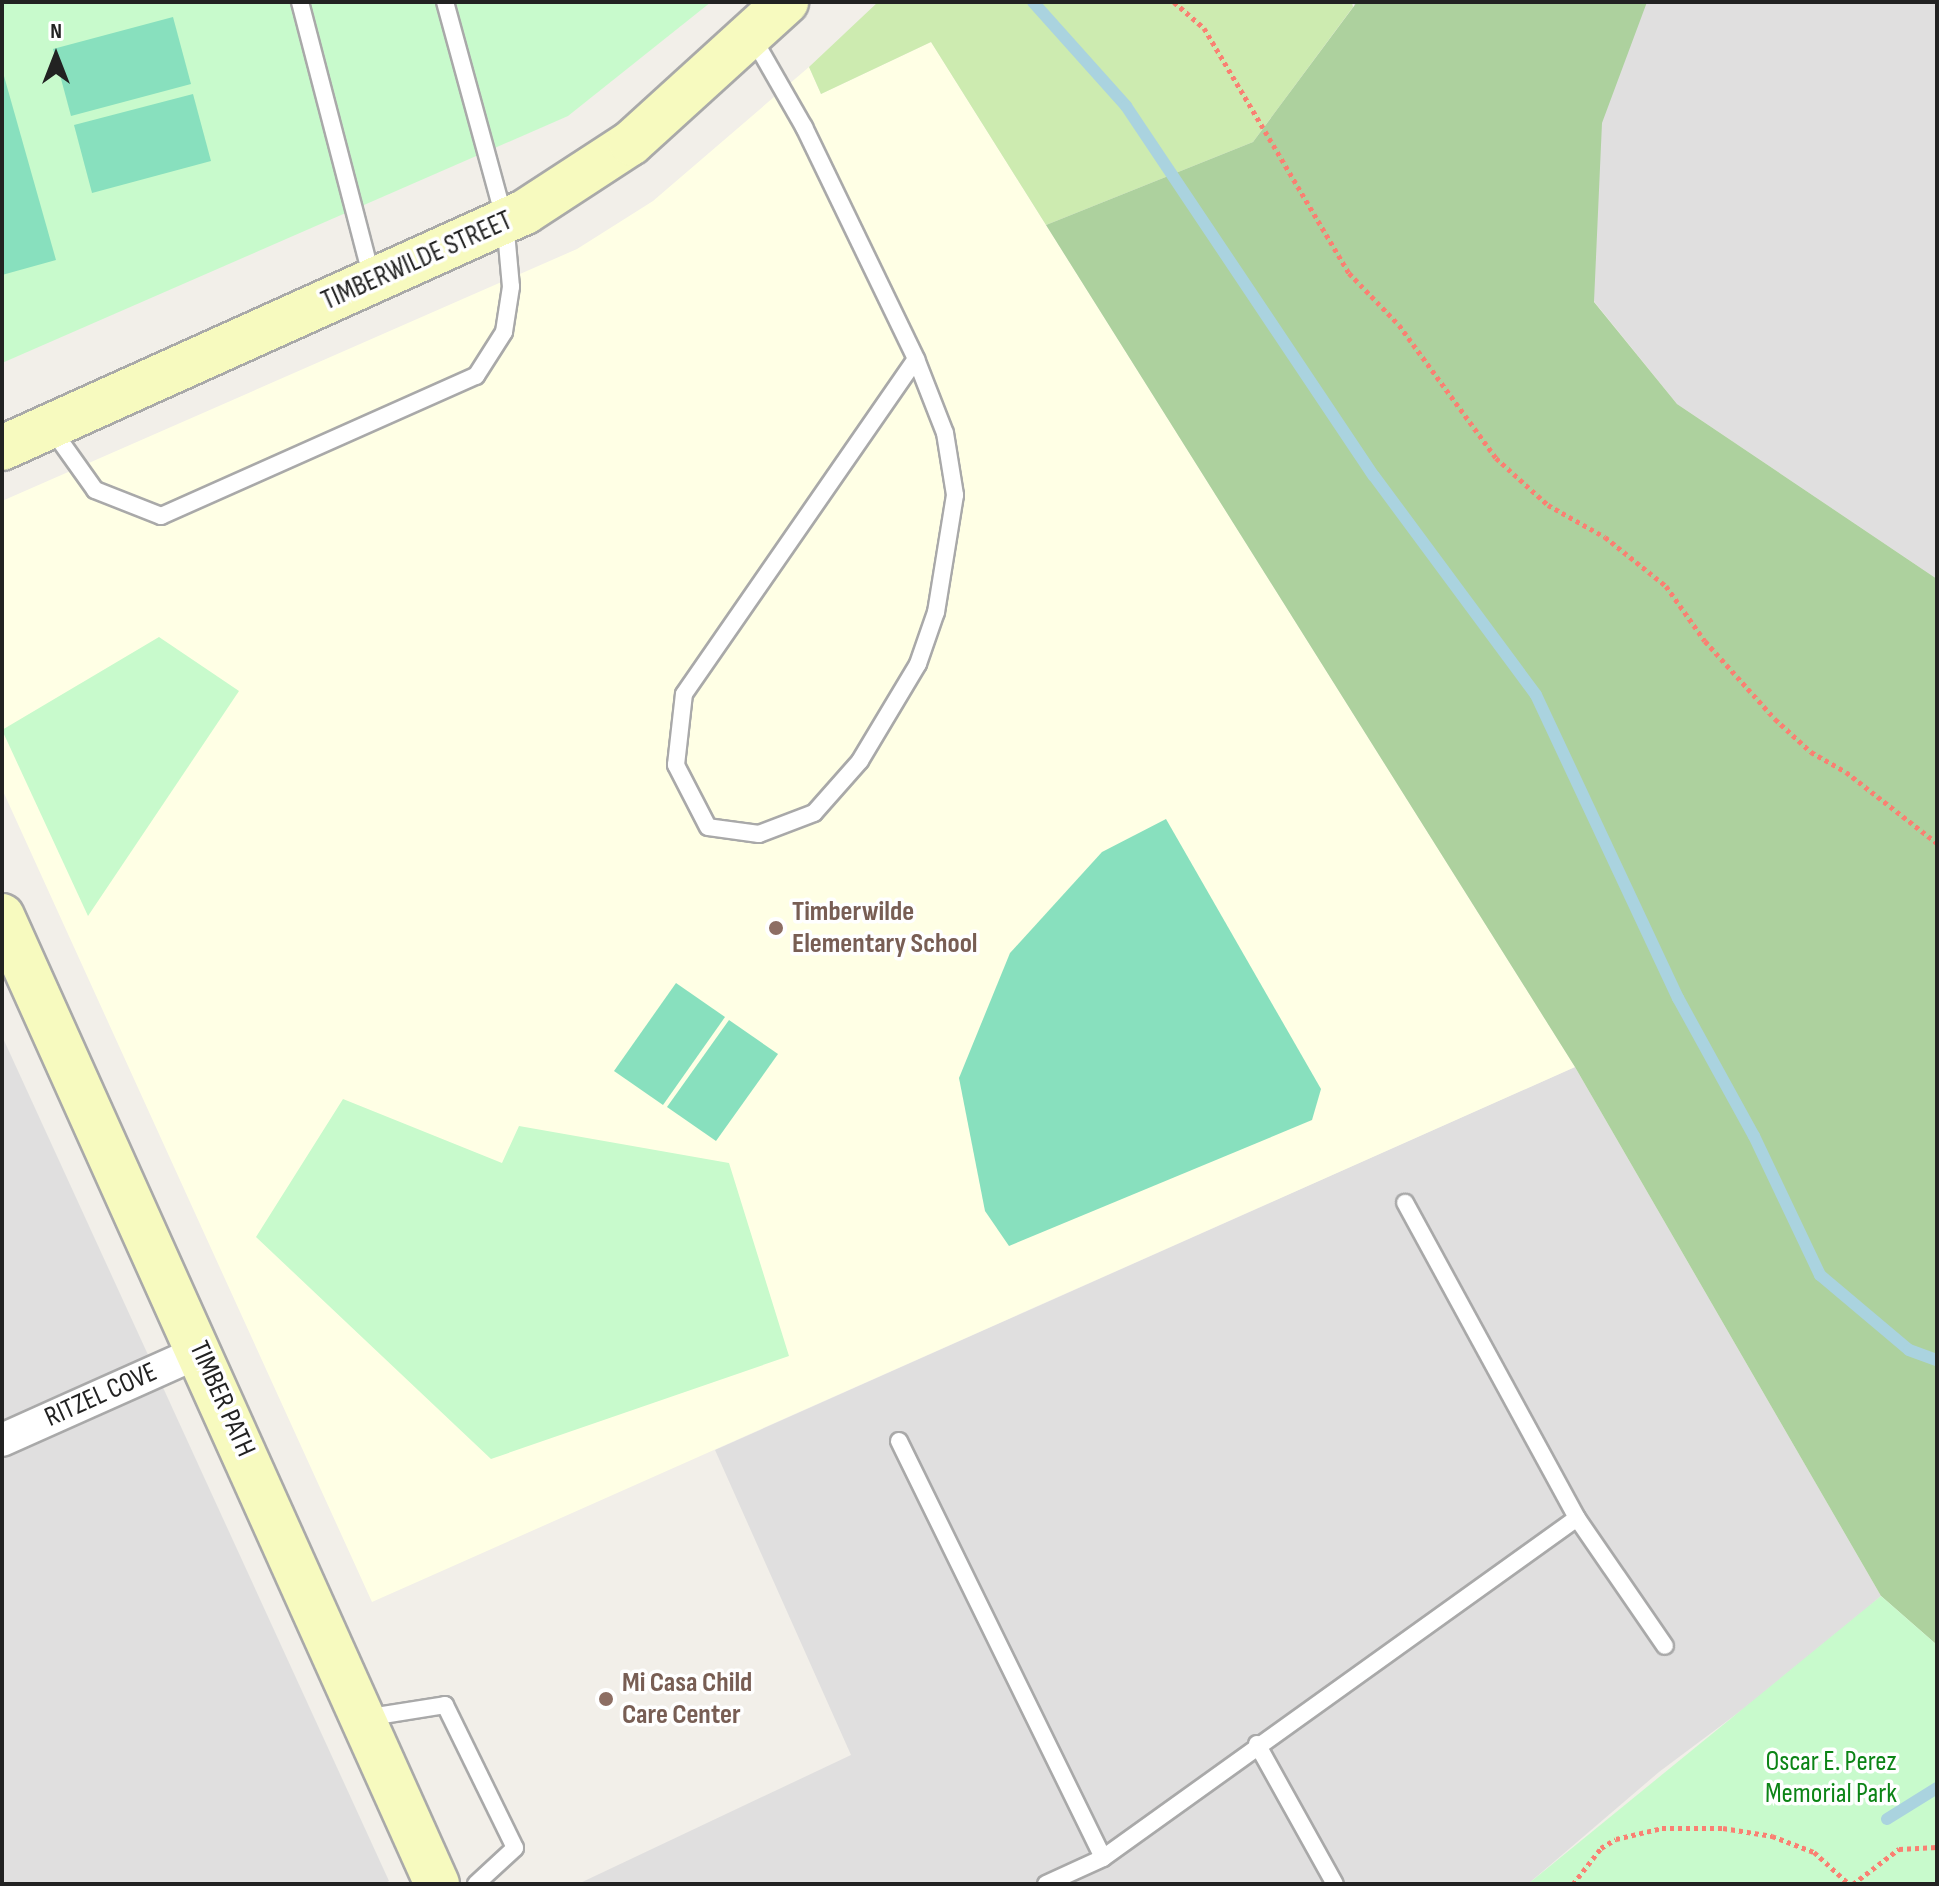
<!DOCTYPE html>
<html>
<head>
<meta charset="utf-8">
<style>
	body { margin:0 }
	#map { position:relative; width:1939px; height:1886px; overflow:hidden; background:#f2efe9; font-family:"Sofia Sans Condensed",sans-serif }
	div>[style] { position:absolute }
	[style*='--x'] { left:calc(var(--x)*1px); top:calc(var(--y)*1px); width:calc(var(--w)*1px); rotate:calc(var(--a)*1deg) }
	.residential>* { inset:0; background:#e0dfdf }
	.education>* { inset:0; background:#ffffe5 }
	.grass>* { inset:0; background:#cdebb0 }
	.forest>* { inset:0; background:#add19e }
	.park>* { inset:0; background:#c8facc }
	.pitch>* { inset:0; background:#88e0be }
	.stream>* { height:12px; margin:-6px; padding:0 6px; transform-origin:6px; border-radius:6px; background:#aad3df }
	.path>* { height:5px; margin-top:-2.5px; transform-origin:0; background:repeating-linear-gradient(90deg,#fa8072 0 4px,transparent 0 8px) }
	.roads { filter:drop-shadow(2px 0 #a9a9a9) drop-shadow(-2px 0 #a9a9a9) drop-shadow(0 2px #a9a9a9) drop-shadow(0 -2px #a9a9a9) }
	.lane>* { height:16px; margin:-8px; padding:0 8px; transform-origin:8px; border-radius:8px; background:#fff }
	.street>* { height:32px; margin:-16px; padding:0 16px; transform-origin:16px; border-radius:16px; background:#fff }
	.secondary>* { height:44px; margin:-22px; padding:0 22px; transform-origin:22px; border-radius:22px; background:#f7fabf }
	.dots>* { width:22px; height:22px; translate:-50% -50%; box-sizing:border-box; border:4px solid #fff; border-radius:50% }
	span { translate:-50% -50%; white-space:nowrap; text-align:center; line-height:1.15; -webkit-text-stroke:7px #fff; paint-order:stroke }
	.street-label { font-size:28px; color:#222 }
	.education-label { font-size:28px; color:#785e54; font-weight:700 }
	.left { translate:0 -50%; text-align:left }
	.park-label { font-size:28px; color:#0c8416 }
	.frame { position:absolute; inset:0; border:4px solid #222; pointer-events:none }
	.north { position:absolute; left:16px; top:16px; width:80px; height:80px; -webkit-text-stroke:6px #fff; paint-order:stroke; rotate:0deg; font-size:22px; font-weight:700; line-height:32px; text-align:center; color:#222 }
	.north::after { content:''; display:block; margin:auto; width:28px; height:36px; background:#222; clip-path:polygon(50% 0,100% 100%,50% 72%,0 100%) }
</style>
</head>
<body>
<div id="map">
	<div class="residential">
		<i style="clip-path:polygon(1352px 2px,1937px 2px,1937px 579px,1677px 404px)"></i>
		<i style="clip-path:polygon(2px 1036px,389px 1881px,383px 1884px,2px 1884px)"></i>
		<i style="clip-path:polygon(1575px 1067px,1881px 1596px,1802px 1665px,1659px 1772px,1528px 1884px,578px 1884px,851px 1755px,715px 1450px)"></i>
	</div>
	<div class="education">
		<i style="clip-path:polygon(931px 42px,1575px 1067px,372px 1602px,2px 789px,2px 501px,577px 249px,653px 201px,809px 67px,821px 94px)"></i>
	</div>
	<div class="grass">
		<i style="clip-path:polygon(878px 2px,1352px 2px,1353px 7px,1253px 142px,1046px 225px,931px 42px,821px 94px,809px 67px)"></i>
	</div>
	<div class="forest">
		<i style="clip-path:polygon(1357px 2px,1647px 2px,1602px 123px,1594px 302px,1677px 404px,1937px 579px,1937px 1645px,1881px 1596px,1575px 1067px,1046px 225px,1253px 142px)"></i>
	</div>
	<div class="park">
		<i style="clip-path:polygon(2px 2px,711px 2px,568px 116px,2px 363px)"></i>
		<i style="clip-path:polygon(159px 637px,239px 691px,88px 916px,2px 730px)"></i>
		<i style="clip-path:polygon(343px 1099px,502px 1163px,519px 1126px,729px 1163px,789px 1356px,491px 1459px,256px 1237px)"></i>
		<i style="clip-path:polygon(1881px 1596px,1937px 1645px,1937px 1884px,1528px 1884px)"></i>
	</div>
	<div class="pitch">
		<i style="clip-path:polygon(173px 17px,191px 84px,71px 116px,53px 49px)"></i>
		<i style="clip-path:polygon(2px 69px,56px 260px,2px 275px)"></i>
		<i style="clip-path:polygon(193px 94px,211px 161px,92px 193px,74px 125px)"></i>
		<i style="clip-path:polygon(1166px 819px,1321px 1089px,1312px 1120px,1009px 1246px,985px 1211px,959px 1078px,1010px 953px,1102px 852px)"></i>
		<i style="clip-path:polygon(676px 983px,725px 1017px,663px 1105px,614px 1071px)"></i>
		<i style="clip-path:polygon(729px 1020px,778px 1054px,716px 1141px,667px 1107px)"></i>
	</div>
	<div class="stream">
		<i style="--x:1033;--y:2;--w:140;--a:48.2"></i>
		<i style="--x:1126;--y:106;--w:445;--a:56.2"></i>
		<i style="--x:1374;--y:476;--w:272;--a:53.5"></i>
		<i style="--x:1536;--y:695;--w:335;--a:64.9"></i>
		<i style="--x:1678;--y:998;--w:158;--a:61.2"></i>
		<i style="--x:1754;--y:1136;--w:154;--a:64.6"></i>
		<i style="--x:1820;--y:1275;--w:116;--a:40.1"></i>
		<i style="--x:1909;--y:1350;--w:30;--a:20"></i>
		<i style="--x:1887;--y:1819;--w:59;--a:-31.8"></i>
	</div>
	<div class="path">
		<i style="--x:1174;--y:2;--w:40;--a:41"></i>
		<i style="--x:1204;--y:28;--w:285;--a:59.4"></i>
		<i style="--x:1349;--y:273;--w:72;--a:46.1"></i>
		<i style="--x:1399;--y:325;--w:165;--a:53.9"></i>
		<i style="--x:1496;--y:458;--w:70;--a:42.1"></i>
		<i style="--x:1548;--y:505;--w:65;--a:29.3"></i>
		<i style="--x:1605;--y:537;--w:78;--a:38.8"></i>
		<i style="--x:1666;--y:586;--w:67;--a:54.7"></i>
		<i style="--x:1705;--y:641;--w:105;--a:48.1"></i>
		<i style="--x:1775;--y:719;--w:49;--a:42.5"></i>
		<i style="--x:1811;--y:752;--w:40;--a:29.7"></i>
		<i style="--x:1846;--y:772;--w:115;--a:38"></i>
		<i style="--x:1573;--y:1884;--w:46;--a:-52.1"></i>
		<i style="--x:1601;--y:1848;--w:17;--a:-31"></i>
		<i style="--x:1616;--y:1839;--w:47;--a:-13.4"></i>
		<i style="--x:1662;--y:1828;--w:61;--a:0"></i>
		<i style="--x:1723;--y:1828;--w:50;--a:9.3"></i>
		<i style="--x:1772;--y:1836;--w:45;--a:20.9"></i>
		<i style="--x:1814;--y:1852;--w:47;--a:42.4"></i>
		<i style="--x:1853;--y:1884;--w:58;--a:-37.3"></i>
		<i style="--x:1899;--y:1849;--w:38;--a:-3"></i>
	</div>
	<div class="roads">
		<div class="lane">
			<i style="--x:300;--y:2;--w:285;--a:75.4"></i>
			<i style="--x:753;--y:38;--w:103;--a:60.2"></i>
			<i style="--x:804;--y:127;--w:258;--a:64.2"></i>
			<i style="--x:916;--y:359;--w:79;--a:68.6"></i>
			<i style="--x:945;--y:433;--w:63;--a:80.8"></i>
			<i style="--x:955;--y:495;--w:119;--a:99.2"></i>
			<i style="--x:936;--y:612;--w:55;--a:109.1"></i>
			<i style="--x:918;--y:664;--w:113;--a:120.9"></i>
			<i style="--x:860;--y:761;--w:69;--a:131.5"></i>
			<i style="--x:814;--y:813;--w:59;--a:159.1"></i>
			<i style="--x:759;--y:834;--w:51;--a:-172.2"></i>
			<i style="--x:708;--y:827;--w:70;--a:-117.3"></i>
			<i style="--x:676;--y:765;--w:71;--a:-83.6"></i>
			<i style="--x:684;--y:694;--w:407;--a:-55.3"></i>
			<i style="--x:51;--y:428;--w:76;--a:54.6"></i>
			<i style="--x:95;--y:490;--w:71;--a:21.5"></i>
			<i style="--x:161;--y:516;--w:345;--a:-24"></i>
			<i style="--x:476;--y:376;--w:52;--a:-57.5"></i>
			<i style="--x:504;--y:332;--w:46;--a:-81.2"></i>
			<i style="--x:511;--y:287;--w:66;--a:-95.2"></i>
			<i style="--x:505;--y:221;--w:227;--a:-105.3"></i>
			<i style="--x:899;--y:1441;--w:464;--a:63.9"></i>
			<i style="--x:1577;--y:1518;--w:155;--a:55.5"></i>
			<i style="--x:364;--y:1718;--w:82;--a:-9.1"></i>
			<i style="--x:445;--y:1705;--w:159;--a:63.9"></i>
			<i style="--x:515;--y:1848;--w:53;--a:137.3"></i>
			<i style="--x:1257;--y:1744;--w:160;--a:60.9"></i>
			<i style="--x:1046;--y:1884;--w:63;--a:-24.5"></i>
			<i style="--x:1103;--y:1858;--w:583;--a:-35.65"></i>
			<i style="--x:1577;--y:1518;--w:359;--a:-118.6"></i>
		</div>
		<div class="street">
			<i style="--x:2;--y:1440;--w:218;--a:-24.1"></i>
		</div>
		<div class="secondary">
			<i style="--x:2;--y:448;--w:574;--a:-24.29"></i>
			<i style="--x:525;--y:212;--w:126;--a:-33.1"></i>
			<i style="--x:631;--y:143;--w:210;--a:-42.3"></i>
			<i style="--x:2;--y:916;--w:1061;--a:65.8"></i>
		</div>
	</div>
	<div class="dots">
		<i style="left:776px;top:928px;background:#8d6e63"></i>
		<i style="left:606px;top:1699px;background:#8d6e63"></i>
	</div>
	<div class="street-label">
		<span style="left:417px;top:261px;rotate:-24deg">TIMBERWILDE STREET</span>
		<span style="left:101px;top:1395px;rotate:-24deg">RITZEL COVE</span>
		<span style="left:222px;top:1399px;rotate:66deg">TIMBER PATH</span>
	</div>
	<div class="education-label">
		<span class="left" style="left:792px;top:928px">Timberwilde<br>Elementary School</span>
		<span class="left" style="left:622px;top:1699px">Mi Casa Child<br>Care Center</span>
	</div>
	<div class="park-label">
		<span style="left:1831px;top:1778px">Oscar E. Perez<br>Memorial Park</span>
	</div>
	<div class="frame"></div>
	<div class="north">N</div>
</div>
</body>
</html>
